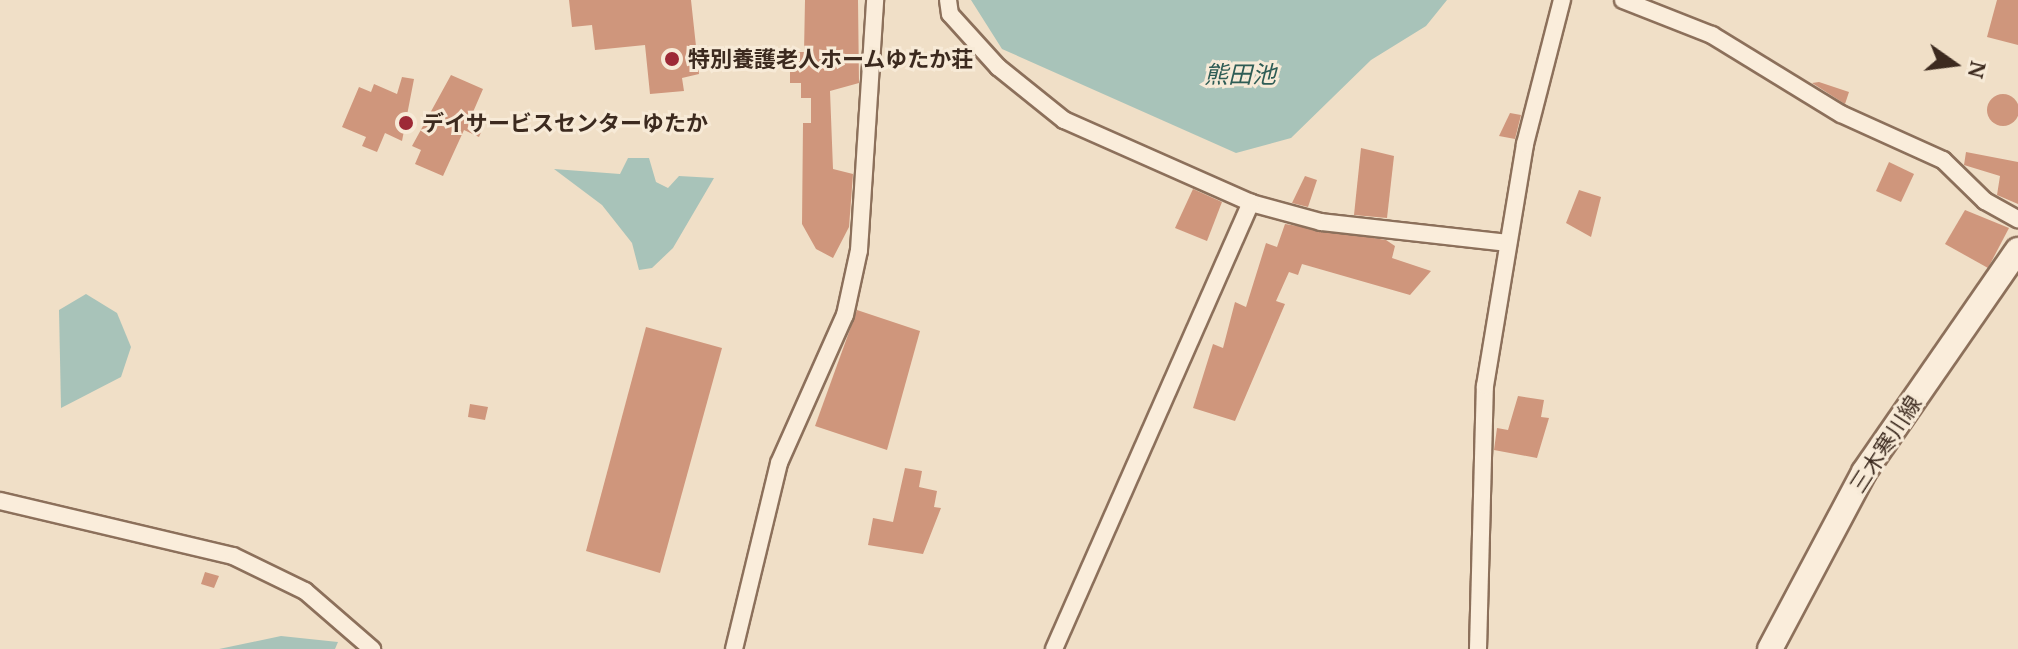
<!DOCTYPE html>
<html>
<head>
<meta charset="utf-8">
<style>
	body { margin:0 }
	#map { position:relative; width:2018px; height:649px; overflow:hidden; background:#f0dfc7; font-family:"PT Serif","Noto Sans JP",serif }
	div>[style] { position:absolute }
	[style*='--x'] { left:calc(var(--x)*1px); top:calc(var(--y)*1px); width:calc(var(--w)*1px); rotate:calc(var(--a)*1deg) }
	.water>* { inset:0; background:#a8c3b9 }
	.building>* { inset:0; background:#cf967c }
	.round { border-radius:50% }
	.roads { filter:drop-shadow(2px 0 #8c705b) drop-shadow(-2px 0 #8c705b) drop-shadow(0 2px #8c705b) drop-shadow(0 -2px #8c705b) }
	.minor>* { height:16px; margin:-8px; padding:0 8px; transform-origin:8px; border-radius:8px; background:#faeddb }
	.secondary>* { height:24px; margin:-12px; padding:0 12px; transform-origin:12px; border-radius:12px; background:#faeddb }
	.dots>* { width:22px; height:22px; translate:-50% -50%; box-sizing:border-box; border:4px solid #f7ead7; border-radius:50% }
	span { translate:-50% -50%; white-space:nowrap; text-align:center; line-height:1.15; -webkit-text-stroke:6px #f7ead7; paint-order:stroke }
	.poi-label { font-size:22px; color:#3c2a1f; font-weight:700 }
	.left { translate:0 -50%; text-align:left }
	.street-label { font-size:22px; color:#3c2a1f }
	.water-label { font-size:24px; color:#2e5c55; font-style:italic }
	.north { position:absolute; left:1914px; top:24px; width:80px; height:80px; -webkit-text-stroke:6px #f7ead7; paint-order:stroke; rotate:104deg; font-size:22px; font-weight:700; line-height:32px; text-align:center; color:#3c2a1f }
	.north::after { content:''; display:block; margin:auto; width:28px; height:36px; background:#3c2a1f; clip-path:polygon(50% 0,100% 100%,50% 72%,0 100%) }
</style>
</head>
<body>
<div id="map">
	<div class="water">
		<i style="clip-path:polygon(971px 0,1447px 0,1426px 26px,1371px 60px,1291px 138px,1236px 153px,1002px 49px)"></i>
		<i style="clip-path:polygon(628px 158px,649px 158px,656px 182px,668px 188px,679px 176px,714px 178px,673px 248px,652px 268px,639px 270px,632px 243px,602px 205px,554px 169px,620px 174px)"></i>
		<i style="clip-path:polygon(86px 294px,117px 313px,131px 347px,121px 377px,61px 408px,59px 310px)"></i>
		<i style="clip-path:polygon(281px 636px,338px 642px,335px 649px,219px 649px)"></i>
	</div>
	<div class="building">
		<i style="clip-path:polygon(569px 0,691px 0,699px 74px,682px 78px,684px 91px,650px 94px,645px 45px,595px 50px,592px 25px,572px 27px)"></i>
		<i style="clip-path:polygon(805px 0,858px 0,859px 83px,830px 91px,833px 169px,853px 174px,849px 227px,833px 258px,816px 249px,802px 224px,803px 123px,811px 123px,811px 98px,801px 98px,801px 83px,790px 83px,790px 52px,804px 52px)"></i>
		<i style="clip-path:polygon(1997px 0,2018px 0,2018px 45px,1987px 37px)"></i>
		<i style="clip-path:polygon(451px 75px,483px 89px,470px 119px,484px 125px,479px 137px,464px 130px,443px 176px,415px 164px,421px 150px,412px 146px)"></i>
		<i style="clip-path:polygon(402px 77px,414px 79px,402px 141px,385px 133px,377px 152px,362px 146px,366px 137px,342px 127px,359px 87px,371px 92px,374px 84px,397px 94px)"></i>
		<i style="clip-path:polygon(1819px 82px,1849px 92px,1845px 104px,1812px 83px)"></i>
		<i class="round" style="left:1987px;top:94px;width:32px;height:32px"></i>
		<i style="clip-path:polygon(1510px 113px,1521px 115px,1515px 139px,1499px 136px)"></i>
		<i style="clip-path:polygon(1361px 148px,1394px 156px,1387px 218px,1354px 215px)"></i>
		<i style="clip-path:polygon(1966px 152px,2018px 162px,2018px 204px,1997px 195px,2000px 176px,1964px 165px)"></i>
		<i style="clip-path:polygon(1889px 162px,1914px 174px,1901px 202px,1876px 191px)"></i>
		<i style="clip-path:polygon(1305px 176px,1317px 180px,1308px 207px,1292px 203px)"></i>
		<i style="clip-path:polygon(1193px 189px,1222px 202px,1207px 241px,1175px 228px)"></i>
		<i style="clip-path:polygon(1579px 190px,1601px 197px,1591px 237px,1566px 223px)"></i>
		<i style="clip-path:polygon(1965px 210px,2009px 228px,1988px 268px,1945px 244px)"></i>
		<i style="clip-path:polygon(1285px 224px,1386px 240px,1395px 246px,1392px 258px,1431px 271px,1410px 295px,1302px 264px,1298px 275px,1289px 272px,1276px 301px,1285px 304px,1235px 421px,1193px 408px,1213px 344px,1223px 348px,1235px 302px,1246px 307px,1266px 243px,1277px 247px)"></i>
		<i style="clip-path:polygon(857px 310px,920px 331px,887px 450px,815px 426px)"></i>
		<i style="clip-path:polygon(646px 327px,722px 348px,660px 573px,586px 551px)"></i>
		<i style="clip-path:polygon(1518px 396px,1544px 400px,1541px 417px,1549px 418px,1537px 458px,1494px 450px,1497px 428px,1508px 430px)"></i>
		<i style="clip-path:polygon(470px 404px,488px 407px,485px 420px,468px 417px)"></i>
		<i style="clip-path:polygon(905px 468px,922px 471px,919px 487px,937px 491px,934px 507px,941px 508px,923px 554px,868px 545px,873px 518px,893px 522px)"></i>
		<i style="clip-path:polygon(205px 572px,219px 576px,214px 588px,201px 584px)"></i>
	</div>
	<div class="roads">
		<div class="minor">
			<i style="--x:948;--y:0;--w:14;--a:82"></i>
			<i style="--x:950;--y:14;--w:72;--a:47.8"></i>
			<i style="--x:998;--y:67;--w:85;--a:38.8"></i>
			<i style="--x:1064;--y:120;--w:205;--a:23.9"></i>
			<i style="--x:1251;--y:203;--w:73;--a:15.2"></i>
			<i style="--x:1321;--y:222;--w:187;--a:6.4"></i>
			<i style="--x:1623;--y:0;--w:96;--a:21.5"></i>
			<i style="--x:1712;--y:35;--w:151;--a:31.5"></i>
			<i style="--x:1841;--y:114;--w:112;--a:24.3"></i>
			<i style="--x:1943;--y:160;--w:59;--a:44.3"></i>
			<i style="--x:1985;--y:201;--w:38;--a:29"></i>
			<i style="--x:0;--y:501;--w:239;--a:13.3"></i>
			<i style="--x:233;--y:556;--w:80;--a:25.9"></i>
			<i style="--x:305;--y:591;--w:89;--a:40.9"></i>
			<i style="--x:734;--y:649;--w:191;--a:-76.4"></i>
			<i style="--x:779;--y:463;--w:162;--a:-66"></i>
			<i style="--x:845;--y:315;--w:66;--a:-77.8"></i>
			<i style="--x:859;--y:250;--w:251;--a:-86.3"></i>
			<i style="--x:1054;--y:649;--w:488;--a:-66.2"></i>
			<i style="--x:1478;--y:649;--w:263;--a:-88.5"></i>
			<i style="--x:1485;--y:386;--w:245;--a:-80.6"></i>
			<i style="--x:1525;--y:144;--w:149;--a:-75.6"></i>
		</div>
		<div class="secondary">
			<i style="--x:1770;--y:649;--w:200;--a:-62"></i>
			<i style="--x:1864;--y:472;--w:270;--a:-55.3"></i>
		</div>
	</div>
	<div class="dots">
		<i style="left:672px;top:59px;background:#9d2936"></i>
		<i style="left:406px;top:123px;background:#9d2936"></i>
	</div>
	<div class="poi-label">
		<span class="left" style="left:688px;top:59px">特別養護老人ホームゆたか荘</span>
		<span class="left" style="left:422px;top:123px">デイサービスセンターゆたか</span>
	</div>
	<div class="street-label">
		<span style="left:1885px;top:444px;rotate:-57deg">三木寒川線</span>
	</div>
	<div class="water-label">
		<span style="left:1240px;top:75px">熊田池</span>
	</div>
	<div class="north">N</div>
</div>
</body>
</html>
